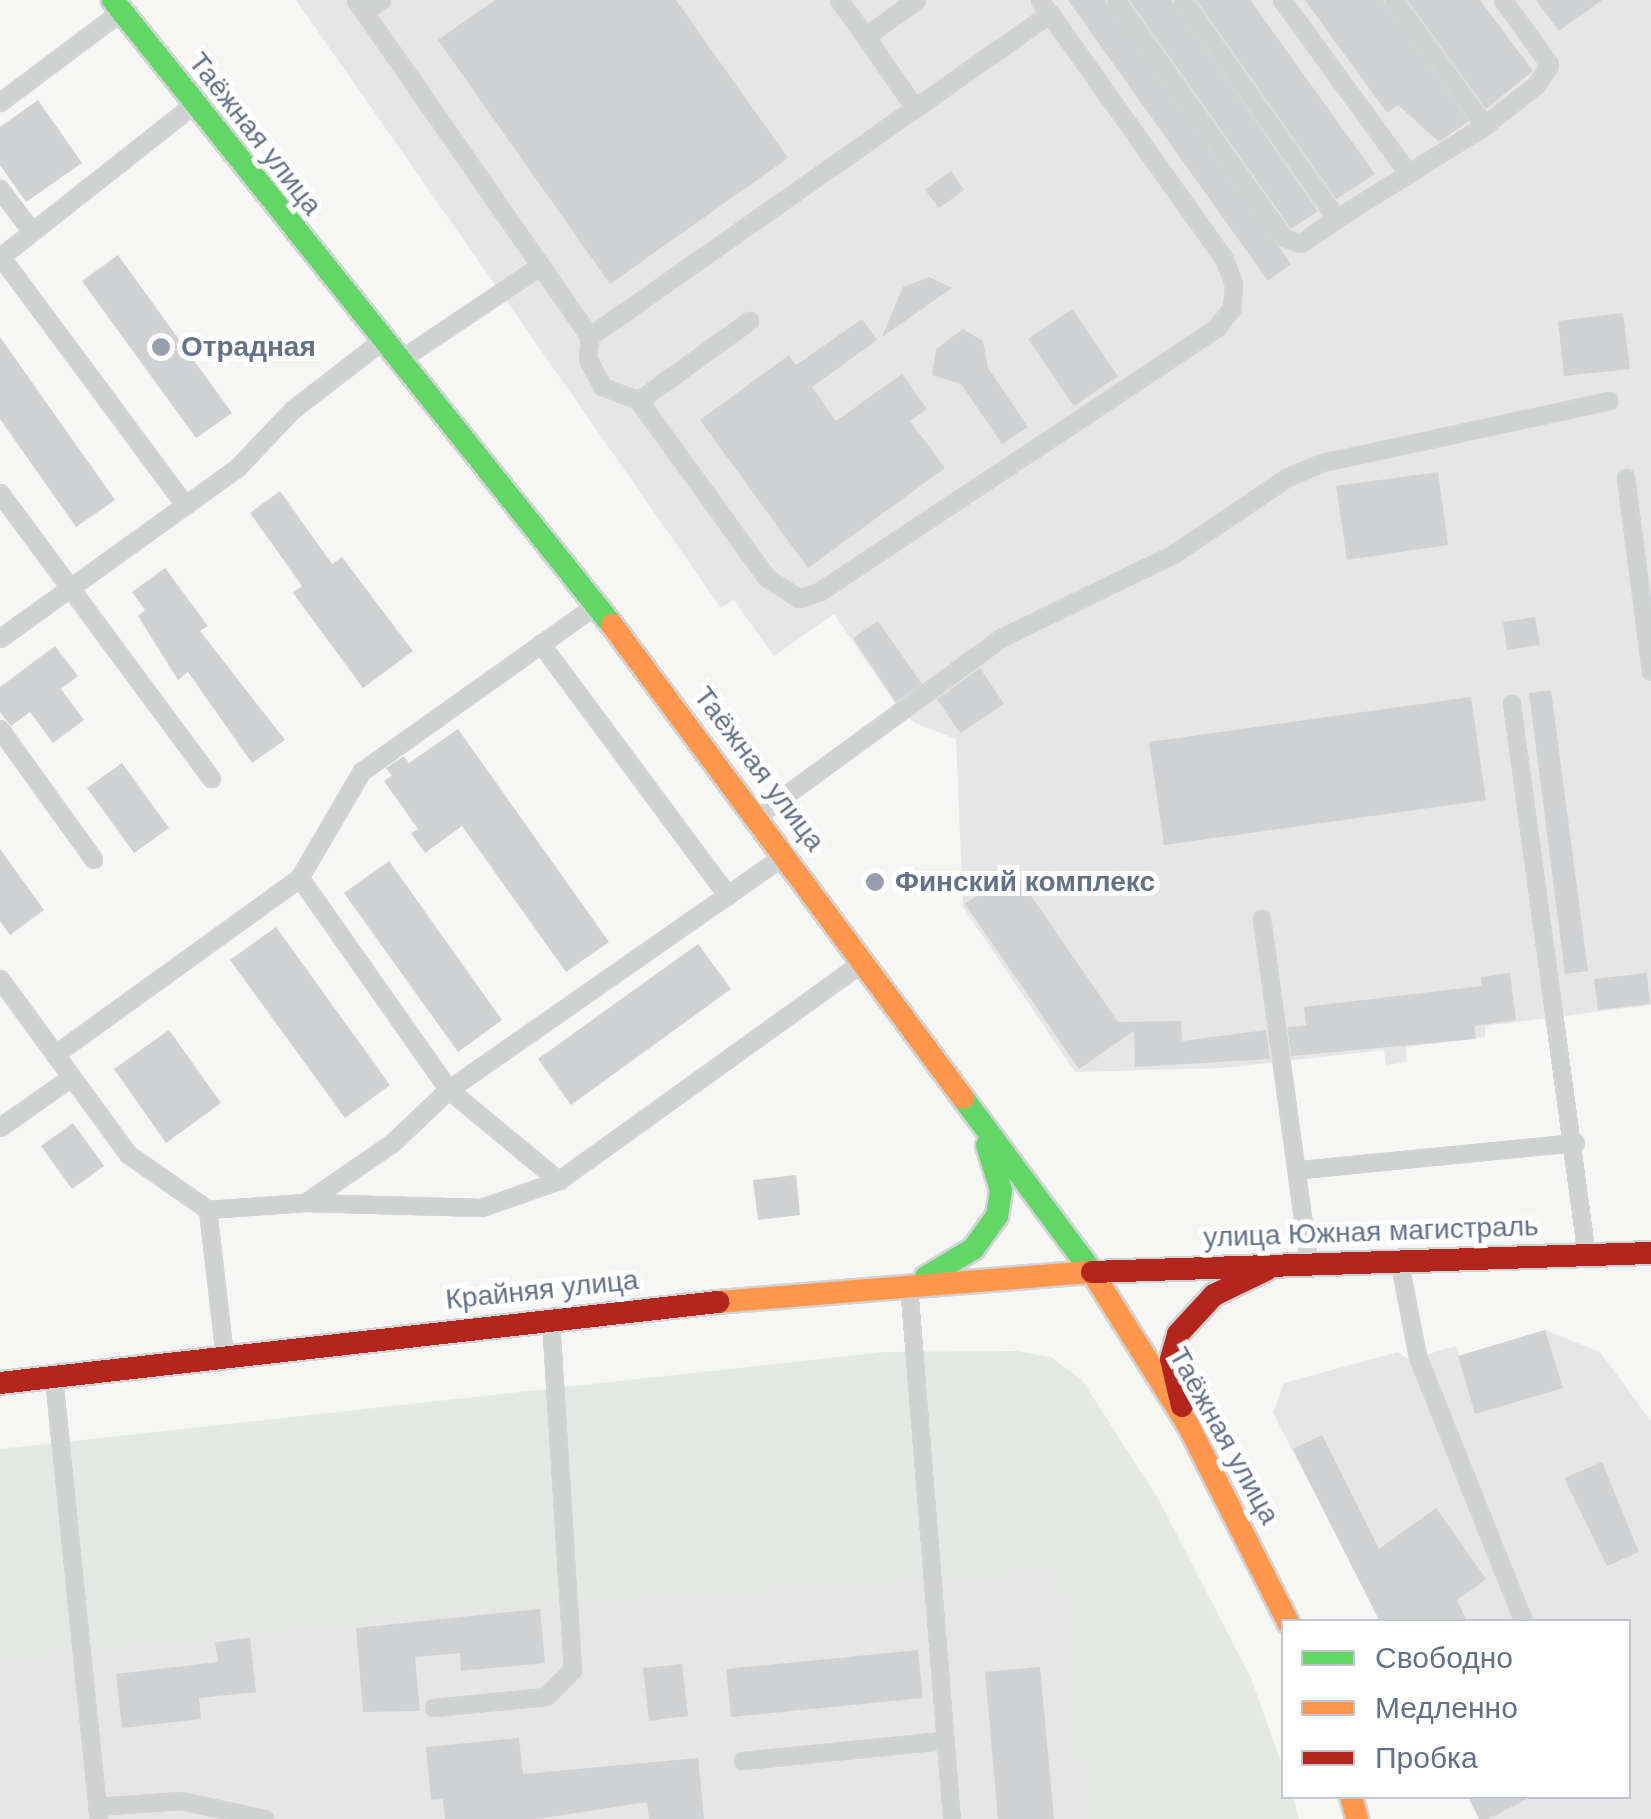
<!DOCTYPE html>
<html>
<head>
<meta charset="utf-8">
<style>
	body { margin:0 }
	#map { position:relative; width:1651px; height:1819px; overflow:hidden; background:#f6f6f5; font-family:Helvetica,sans-serif }
	div>[style] { position:absolute }
	[style*='--x'] { left:calc(var(--x)*1px); top:calc(var(--y)*1px); width:calc(var(--w)*1px); rotate:calc(var(--a)*1deg) }
	.built>* { inset:0; background:#e6e6e7 }
	.green>* { inset:0; background:#e5e9e3 }
	.building>* { inset:0; background:#d1d2d3 }
	.roads { filter:drop-shadow(2px 0 #d1d3d4) drop-shadow(-2px 0 #d1d3d4) drop-shadow(0 2px #d1d3d4) drop-shadow(0 -2px #d1d3d4) }
	.lane>* { height:14px; margin:-7px; padding:0 7px; transform-origin:7px; border-radius:7px; background:#d0d1d1 }
	.fast>* { height:22px; margin:-11px; padding:0 11px; transform-origin:11px; border-radius:11px; background:#63d668 }
	.slow>* { height:22px; margin:-11px; padding:0 11px; transform-origin:11px; border-radius:11px; background:#ff974d }
	.jam>* { height:22px; margin:-11px; padding:0 11px; transform-origin:11px; border-radius:11px; background:#b3261e }
	.dots>* { width:28px; height:28px; translate:-50% -50%; box-sizing:border-box; border:5px solid #fff; border-radius:50% }
	span { translate:-50% -50%; white-space:nowrap; text-align:center; line-height:1.15; -webkit-text-stroke:10px #fff; paint-order:stroke }
	.street-label { font-size:28px; color:#657186 }
	.poi-label { font-size:28px; color:#657186; font-weight:700 }
	.left { translate:0 -50%; text-align:left }
	.legend { position:absolute; left:1281px; top:1619px; width:350px; height:180px; box-sizing:border-box; background:#fff; border:2px solid #c1c6cf; margin:0; padding:12px 18px; list-style:none; font-size:30px; color:#657186 }
	.legend li { display:flex; align-items:center; gap:20px; height:50px }
	.legend b { width:50px; border:2px solid #c1c6cf }
</style>
</head>
<body>
<div id="map">
	<div class="built">
		<i style="clip-path:polygon(296px 0,1651px 0,1651px 1005px,1485px 1026px,1485px 1037px,1406px 1047px,1407px 1062px,1386px 1065px,1384px 1050px,1223px 1068px,1075px 1072px,963px 907px,956px 739px,915px 723px,896px 705px,834px 614px,774px 656px,734px 600px,721px 608px)"></i>
		<i style="clip-path:polygon(1545px 1330px,1600px 1352px,1651px 1421px,1651px 1819px,1479px 1819px,1468px 1797px,1628px 1796px,1628px 1622px,1380px 1621px,1273px 1413px,1284px 1383px,1398px 1352px,1409px 1360px,1455px 1346px,1459px 1356px)"></i>
		<i style="clip-path:polygon(1078px 1531px,1109px 1819px,0 1819px,0 1617px)"></i>
	</div>
	<div class="green">
		<i style="clip-path:polygon(1016px 1351px,1051px 1357px,1082px 1380px,1160px 1502px,1251px 1678px,1283px 1768px,1284px 1796px,1293px 1797px,1299px 1819px,1082px 1819px,1058px 1569px,566px 1601px,0 1657px,0 1449px,884px 1352px)"></i>
	</div>
	<div class="building">
		<i style="clip-path:polygon(495px 0,676px 0,788px 158px,610px 284px,438px 40px)"></i>
		<i style="clip-path:polygon(1068px 0,1105px 0,1291px 264px,1268px 281px)"></i>
		<i style="clip-path:polygon(1129px 0,1172px 0,1318px 211px,1291px 229px)"></i>
		<i style="clip-path:polygon(1196px 0,1250px 0,1375px 174px,1336px 199px)"></i>
		<i style="clip-path:polygon(1305px 0,1383px 0,1469px 121px,1439px 142px,1398px 105px,1387px 113px)"></i>
		<i style="clip-path:polygon(1407px 0,1480px 0,1533px 71px,1486px 109px)"></i>
		<i style="clip-path:polygon(1536px 0,1602px 0,1559px 31px)"></i>
		<i style="clip-path:polygon(38px 100px,82px 163px,26px 202px,0 165px,0 127px)"></i>
		<i style="clip-path:polygon(951px 171px,964px 190px,939px 208px,925px 190px)"></i>
		<i style="clip-path:polygon(118px 255px,232px 413px,196px 438px,82px 281px)"></i>
		<i style="clip-path:polygon(929px 277px,952px 288px,882px 337px,903px 287px)"></i>
		<i style="clip-path:polygon(1072px 309px,1118px 376px,1074px 406px,1028px 339px)"></i>
		<i style="clip-path:polygon(1623px 313px,1630px 369px,1564px 376px,1558px 321px)"></i>
		<i style="clip-path:polygon(862px 319px,877px 340px,812px 387px,836px 421px,902px 374px,927px 409px,910px 421px,945px 468px,808px 568px,700px 420px,789px 355px,796px 365px)"></i>
		<i style="clip-path:polygon(963px 329px,983px 341px,988px 368px,1028px 427px,1002px 444px,961px 384px,932px 375px,936px 349px)"></i>
		<i style="clip-path:polygon(0 337px,115px 500px,76px 527px,0 419px)"></i>
		<i style="clip-path:polygon(1438px 472px,1448px 545px,1347px 560px,1336px 486px)"></i>
		<i style="clip-path:polygon(280px 491px,332px 564px,342px 557px,413px 651px,363px 688px,293px 593px,302px 586px,250px 513px)"></i>
		<i style="clip-path:polygon(165px 568px,208px 626px,200px 631px,285px 740px,252px 763px,188px 672px,178px 680px,138px 616px,145px 610px,132px 592px)"></i>
		<i style="clip-path:polygon(1535px 617px,1540px 645px,1507px 650px,1503px 622px)"></i>
		<i style="clip-path:polygon(878px 621px,922px 684px,896px 702px,853px 638px)"></i>
		<i style="clip-path:polygon(55px 646px,78px 676px,61px 689px,84px 720px,53px 743px,30px 712px,11px 726px,0 712px,0 687px)"></i>
		<i style="clip-path:polygon(980px 668px,1004px 704px,960px 733px,937px 699px)"></i>
		<i style="clip-path:polygon(1551px 690px,1588px 971px,1565px 974px,1529px 693px)"></i>
		<i style="clip-path:polygon(1471px 697px,1486px 800px,1164px 845px,1149px 742px)"></i>
		<i style="clip-path:polygon(458px 729px,609px 942px,566px 972px,462px 826px,425px 853px,411px 833px,418px 829px,384px 781px,392px 776px,386px 768px,404px 756px,409px 763px)"></i>
		<i style="clip-path:polygon(122px 763px,169px 828px,134px 853px,87px 788px)"></i>
		<i style="clip-path:polygon(0 849px,44px 910px,10px 935px,0 921px)"></i>
		<i style="clip-path:polygon(389px 861px,502px 1020px,458px 1052px,344px 893px)"></i>
		<i style="clip-path:polygon(1014px 871px,1118px 1022px,1181px 1021px,1182px 1041px,1266px 1030px,1270px 1059px,1135px 1067px,1134px 1031px,1079px 1069px,965px 904px)"></i>
		<i style="clip-path:polygon(276px 927px,390px 1085px,345px 1118px,230px 960px)"></i>
		<i style="clip-path:polygon(698px 944px,731px 989px,571px 1105px,538px 1059px)"></i>
		<i style="clip-path:polygon(1510px 973px,1516px 1020px,1474px 1026px,1476px 1039px,1291px 1056px,1287px 1027px,1306px 1025px,1304px 1007px,1482px 986px,1481px 977px)"></i>
		<i style="clip-path:polygon(1647px 973px,1650px 1004px,1598px 1010px,1594px 979px)"></i>
		<i style="clip-path:polygon(169px 1030px,221px 1103px,166px 1143px,114px 1069px)"></i>
		<i style="clip-path:polygon(73px 1123px,104px 1166px,72px 1189px,41px 1146px)"></i>
		<i style="clip-path:polygon(796px 1175px,800px 1215px,758px 1220px,753px 1180px)"></i>
		<i style="clip-path:polygon(1545px 1330px,1563px 1388px,1475px 1414px,1458px 1356px)"></i>
		<i style="clip-path:polygon(1322px 1435px,1379px 1549px,1436px 1508px,1486px 1579px,1457px 1600px,1467px 1622px,1380px 1622px,1293px 1449px)"></i>
		<i style="clip-path:polygon(1602px 1462px,1639px 1552px,1607px 1566px,1564px 1478px)"></i>
		<i style="clip-path:polygon(540px 1609px,545px 1663px,461px 1671px,460px 1653px,415px 1657px,420px 1711px,363px 1712px,356px 1628px)"></i>
		<i style="clip-path:polygon(250px 1638px,256px 1692px,199px 1698px,201px 1719px,122px 1728px,116px 1674px,218px 1662px,215px 1642px)"></i>
		<i style="clip-path:polygon(918px 1650px,923px 1698px,731px 1717px,726px 1669px)"></i>
		<i style="clip-path:polygon(682px 1664px,688px 1716px,649px 1721px,643px 1668px)"></i>
		<i style="clip-path:polygon(1040px 1667px,1054px 1819px,998px 1819px,985px 1672px)"></i>
		<i style="clip-path:polygon(519px 1738px,523px 1774px,698px 1758px,704px 1819px,649px 1819px,647px 1802px,537px 1819px,445px 1819px,443px 1799px,431px 1800px,426px 1747px)"></i>
		<i style="clip-path:polygon(1468px 1796px,1533px 1796px,1488px 1819px,1479px 1819px)"></i>
	</div>
	<div class="roads">
		<div class="lane">
			<i style="--x:356;--y:0;--w:410;--a:55.2"></i>
			<i style="--x:590;--y:337;--w:562;--a:-35.08"></i>
			<i style="--x:1050;--y:14;--w:17;--a:-126"></i>
			<i style="--x:839;--y:0;--w:46;--a:53.9"></i>
			<i style="--x:866;--y:37;--w:63;--a:-36"></i>
			<i style="--x:1116;--y:0;--w:291;--a:54.8"></i>
			<i style="--x:1284;--y:238;--w:18;--a:19"></i>
			<i style="--x:1301;--y:244;--w:44;--a:-34.8"></i>
			<i style="--x:1337;--y:219;--w:268;--a:-125.1"></i>
			<i style="--x:1282;--y:0;--w:210;--a:53.9"></i>
			<i style="--x:1394;--y:0;--w:155;--a:54.2"></i>
			<i style="--x:365;--y:12;--w:21;--a:-35"></i>
			<i style="--x:866;--y:37;--w:86;--a:55.4"></i>
			<i style="--x:0;--y:103;--w:151;--a:-36.9"></i>
			<i style="--x:0;--y:189;--w:50;--a:53.1"></i>
			<i style="--x:1337;--y:219;--w:175;--a:-32.1"></i>
			<i style="--x:1485;--y:126;--w:66;--a:-38.3"></i>
			<i style="--x:1537;--y:85;--w:24;--a:-57"></i>
			<i style="--x:1550;--y:65;--w:80;--a:-125.9"></i>
			<i style="--x:1;--y:257;--w:310;--a:53.4"></i>
			<i style="--x:0;--y:258;--w:243;--a:-38.3"></i>
			<i style="--x:590;--y:337;--w:22;--a:95"></i>
			<i style="--x:588;--y:359;--w:32;--a:62"></i>
			<i style="--x:603;--y:387;--w:39;--a:21"></i>
			<i style="--x:639;--y:401;--w:218;--a:54.1"></i>
			<i style="--x:767;--y:578;--w:38;--a:33"></i>
			<i style="--x:799;--y:599;--w:22;--a:-18"></i>
			<i style="--x:820;--y:592;--w:475;--a:-33.6"></i>
			<i style="--x:1216;--y:329;--w:26;--a:-51"></i>
			<i style="--x:1232;--y:309;--w:25;--a:-85"></i>
			<i style="--x:1234;--y:284;--w:26;--a:-111"></i>
			<i style="--x:1225;--y:260;--w:302;--a:-125.4"></i>
			<i style="--x:398;--y:362;--w:172;--a:-33.9"></i>
			<i style="--x:639;--y:401;--w:137;--a:-35.8"></i>
			<i style="--x:1626;--y:478;--w:195;--a:82.6"></i>
			<i style="--x:0;--y:493;--w:356;--a:53.5"></i>
			<i style="--x:0;--y:639;--w:292;--a:-35.7"></i>
			<i style="--x:237;--y:469;--w:81;--a:-46.5"></i>
			<i style="--x:293;--y:410;--w:110;--a:-37.6"></i>
			<i style="--x:541;--y:644;--w:314;--a:53.4"></i>
			<i style="--x:1512;--y:704;--w:550;--a:82.27"></i>
			<i style="--x:0;--y:729;--w:161;--a:54.3"></i>
			<i style="--x:758;--y:816;--w:302;--a:-36.1"></i>
			<i style="--x:1002;--y:638;--w:190;--a:-25.9"></i>
			<i style="--x:1173;--y:555;--w:138;--a:-34"></i>
			<i style="--x:1287;--y:478;--w:39;--a:-23"></i>
			<i style="--x:1323;--y:463;--w:293;--a:-12.2"></i>
			<i style="--x:300;--y:878;--w:259;--a:54.9"></i>
			<i style="--x:449;--y:1090;--w:143;--a:39.6"></i>
			<i style="--x:559;--y:1181;--w:373;--a:-35.7"></i>
			<i style="--x:1262;--y:919;--w:340;--a:82.2"></i>
			<i style="--x:0;--y:979;--w:218;--a:53.8"></i>
			<i style="--x:129;--y:1155;--w:96;--a:34.8"></i>
			<i style="--x:208;--y:1210;--w:147;--a:83.4"></i>
			<i style="--x:55;--y:1055;--w:302;--a:-35.8"></i>
			<i style="--x:300;--y:878;--w:123;--a:-59.7"></i>
			<i style="--x:362;--y:772;--w:288;--a:-35.4"></i>
			<i style="--x:0;--y:1128;--w:87;--a:-35.2"></i>
			<i style="--x:1301;--y:1170;--w:276;--a:-5.6"></i>
			<i style="--x:306;--y:1203;--w:176;--a:1.6"></i>
			<i style="--x:482;--y:1208;--w:82;--a:-19.3"></i>
			<i style="--x:208;--y:1210;--w:98;--a:-4.1"></i>
			<i style="--x:306;--y:1203;--w:104;--a:-34.5"></i>
			<i style="--x:392;--y:1144;--w:79;--a:-43.5"></i>
			<i style="--x:449;--y:1090;--w:405;--a:-34.9"></i>
			<i style="--x:1401;--y:1269;--w:90;--a:79.1"></i>
			<i style="--x:1418;--y:1357;--w:285;--a:68.2"></i>
			<i style="--x:909;--y:1285;--w:536;--a:85.4"></i>
			<i style="--x:54;--y:1378;--w:443;--a:84.2"></i>
			<i style="--x:434;--y:1708;--w:113;--a:-5.6"></i>
			<i style="--x:546;--y:1697;--w:38;--a:-45"></i>
			<i style="--x:573;--y:1670;--w:348;--a:-93.6"></i>
			<i style="--x:743;--y:1761;--w:202;--a:-5.7"></i>
			<i style="--x:97;--y:1807;--w:84;--a:-4.1"></i>
			<i style="--x:181;--y:1801;--w:86;--a:12.1"></i>
		</div>
		<div class="fast">
			<i style="--x:113;--y:0;--w:800;--a:51.4"></i>
			<i style="--x:963;--y:1098;--w:217;--a:53.4"></i>
			<i style="--x:926;--y:1277;--w:55;--a:-30.8"></i>
			<i style="--x:973;--y:1249;--w:41;--a:-54"></i>
			<i style="--x:997;--y:1216;--w:26;--a:-81"></i>
			<i style="--x:1001;--y:1190;--w:47;--a:-107.3"></i>
		</div>
		<div class="slow">
			<i style="--x:612;--y:625;--w:589;--a:53.42"></i>
			<i style="--x:1092;--y:1272;--w:181;--a:57.9"></i>
			<i style="--x:1188;--y:1425;--w:221;--a:63.1"></i>
			<i style="--x:718;--y:1302;--w:375;--a:-4.6"></i>
			<i style="--x:1351;--y:1796;--w:24;--a:75"></i>
		</div>
		<div class="jam">
			<i style="--x:1092;--y:1272;--w:559;--a:-1.95"></i>
			<i style="--x:0;--y:1383;--w:723;--a:-6.44"></i>
			<i style="--x:1182;--y:1406;--w:48;--a:-103.2"></i>
			<i style="--x:1171;--y:1359;--w:26;--a:-74"></i>
			<i style="--x:1178;--y:1334;--w:53;--a:-47.3"></i>
			<i style="--x:1214;--y:1295;--w:58;--a:-25.7"></i>
		</div>
	</div>
	<div class="dots">
		<i style="left:161px;top:347px;background:#98a0ad"></i>
		<i style="left:875px;top:882px;background:#98a0ad"></i>
	</div>
	<div class="street-label">
		<span style="left:255px;top:134px;rotate:52deg">Таёжная улица</span>
		<span style="left:759px;top:769px;rotate:53deg">Таёжная улица</span>
		<span style="left:1371px;top:1232px;rotate:-2deg">улица Южная магистраль</span>
		<span style="left:542px;top:1290px;rotate:-6deg">Крайняя улица</span>
		<span style="left:1224px;top:1436px;rotate:61deg">Таёжная улица</span>
	</div>
	<div class="poi-label">
		<span class="left" style="left:181px;top:347px">Отрадная</span>
		<span class="left" style="left:895px;top:882px">Финский комплекс</span>
	</div>
	<ul class="legend">
	<li><b style="height:12px;background:#63d668"></b>Свободно</li>
	<li><b style="height:12px;background:#ff974d"></b>Медленно</li>
	<li><b style="height:12px;background:#b3261e"></b>Пробка</li>
	</ul>
</div>
</body>
</html>
